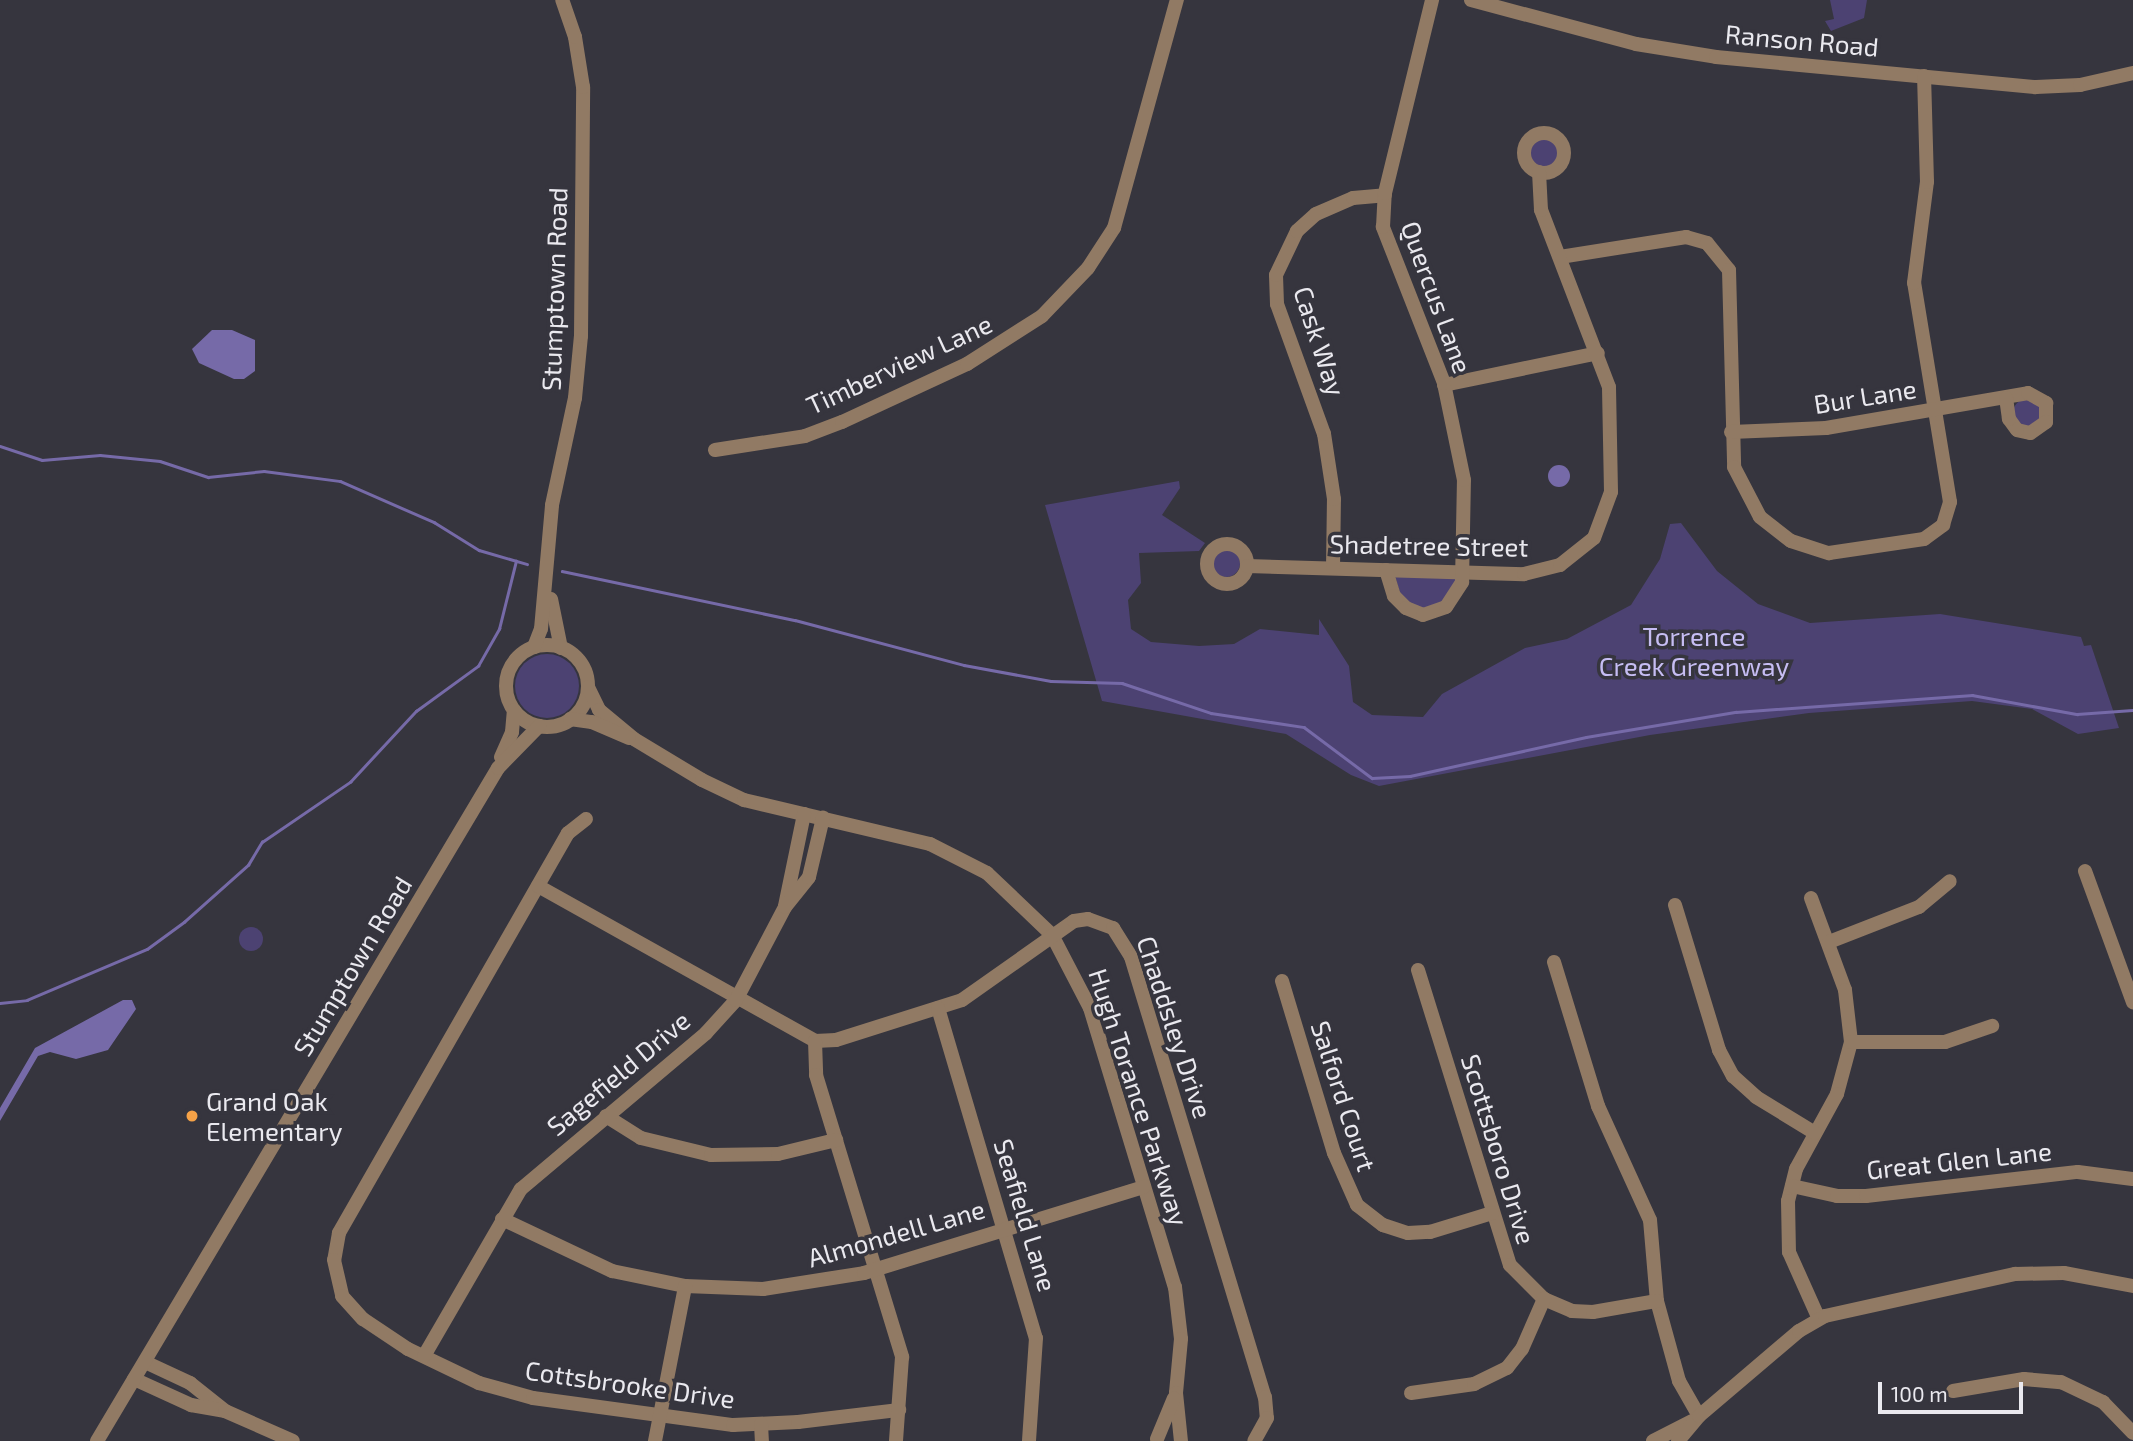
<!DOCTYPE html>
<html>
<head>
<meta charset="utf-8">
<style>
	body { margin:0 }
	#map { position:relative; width:2133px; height:1441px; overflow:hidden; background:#36353e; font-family:"Exo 2",sans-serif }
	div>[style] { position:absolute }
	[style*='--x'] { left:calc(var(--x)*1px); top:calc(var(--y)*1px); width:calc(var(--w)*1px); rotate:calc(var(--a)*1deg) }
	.green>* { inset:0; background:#4c4272 }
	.round { border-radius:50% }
	.water>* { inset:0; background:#766aa8 }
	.stream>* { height:2.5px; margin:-1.25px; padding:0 1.25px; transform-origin:1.25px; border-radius:1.25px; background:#766aa8 }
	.minor>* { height:14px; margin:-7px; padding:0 7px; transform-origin:7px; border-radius:7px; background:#917a64 }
	.minor>.ring { margin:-7px; padding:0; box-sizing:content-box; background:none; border:14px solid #917a64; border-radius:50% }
	.dots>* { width:19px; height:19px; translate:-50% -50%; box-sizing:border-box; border:4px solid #36353e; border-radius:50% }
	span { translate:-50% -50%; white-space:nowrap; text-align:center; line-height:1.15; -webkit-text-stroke:7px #36353e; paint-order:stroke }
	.street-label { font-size:26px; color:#eae9ef }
	.park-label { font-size:26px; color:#c6bdf3 }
	.poi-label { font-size:26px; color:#eae9ef }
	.left { translate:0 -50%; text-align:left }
	.scale { position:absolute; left:1878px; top:1382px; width:145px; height:32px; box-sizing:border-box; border:4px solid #eae9ef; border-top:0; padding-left:9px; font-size:21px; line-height:24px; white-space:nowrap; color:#eae9ef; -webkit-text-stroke:5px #36353e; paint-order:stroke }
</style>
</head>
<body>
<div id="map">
	<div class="green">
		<i style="clip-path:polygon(1830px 0,1867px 0,1864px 18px,1831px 31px,1825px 21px,1834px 19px)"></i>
		<i class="round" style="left:1530px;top:138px;width:30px;height:30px"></i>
		<i class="round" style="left:2013px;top:399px;width:28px;height:28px"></i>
		<i style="clip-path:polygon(1179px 481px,1180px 488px,1162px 515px,1205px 543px,1199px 551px,1139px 553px,1141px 583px,1128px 600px,1131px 629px,1151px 642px,1199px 646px,1234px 644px,1260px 629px,1319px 635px,1319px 619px,1349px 666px,1353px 702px,1372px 715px,1423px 717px,1442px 694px,1525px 648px,1567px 639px,1631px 605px,1660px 559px,1670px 524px,1681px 523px,1717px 571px,1758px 604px,1810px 623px,1940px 614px,2081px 637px,2084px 646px,2091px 645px,2119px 728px,2078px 734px,2032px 709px,1972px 701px,1809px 713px,1650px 735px,1379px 786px,1351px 775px,1286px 734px,1102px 701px,1045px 505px)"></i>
		<i class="round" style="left:1212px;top:549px;width:28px;height:28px"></i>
		<i style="clip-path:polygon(1395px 576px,1453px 577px,1457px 580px,1446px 602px,1422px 609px,1402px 600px)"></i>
		<i class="round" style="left:515px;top:654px;width:64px;height:64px"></i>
		<i class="round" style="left:239px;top:927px;width:24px;height:24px"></i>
	</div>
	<div class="water">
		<i style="clip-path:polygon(212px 330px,232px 330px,255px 340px,255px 371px,244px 379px,234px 379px,199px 363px,192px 349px)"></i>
		<i class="round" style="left:1548px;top:465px;width:22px;height:22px"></i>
		<i style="clip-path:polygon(123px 1000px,132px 1000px,136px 1009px,108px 1050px,76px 1059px,50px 1052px,38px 1056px,0 1121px,0 1108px,35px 1048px)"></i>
	</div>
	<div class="stream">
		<i style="--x:0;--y:446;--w:44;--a:18.4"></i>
		<i style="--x:42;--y:460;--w:58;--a:-4.9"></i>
		<i style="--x:100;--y:455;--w:60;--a:5.7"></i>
		<i style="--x:160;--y:461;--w:51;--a:18.4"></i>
		<i style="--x:208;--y:477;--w:56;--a:-6.1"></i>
		<i style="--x:264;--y:471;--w:77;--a:7.5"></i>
		<i style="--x:340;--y:481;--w:103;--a:23.6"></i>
		<i style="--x:434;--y:522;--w:53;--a:31.9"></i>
		<i style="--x:479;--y:550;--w:50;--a:16.3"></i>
		<i style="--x:562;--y:571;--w:238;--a:11.9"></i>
		<i style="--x:795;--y:620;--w:175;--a:14.9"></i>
		<i style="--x:964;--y:665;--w:88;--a:10.4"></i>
		<i style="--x:1051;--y:681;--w:71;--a:1.6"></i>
		<i style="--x:1122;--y:683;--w:94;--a:18.6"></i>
		<i style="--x:1211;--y:713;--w:94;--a:8.6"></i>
		<i style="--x:1304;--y:727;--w:85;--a:36.9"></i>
		<i style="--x:1372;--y:778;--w:38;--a:-3"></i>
		<i style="--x:1410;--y:776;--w:180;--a:-12.5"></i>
		<i style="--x:1586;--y:737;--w:152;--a:-9.5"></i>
		<i style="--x:1736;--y:712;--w:237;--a:-4.1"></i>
		<i style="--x:1972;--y:695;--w:107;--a:10.3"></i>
		<i style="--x:2077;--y:714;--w:56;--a:-4.1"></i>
		<i style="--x:0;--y:1003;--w:27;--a:-6"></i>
		<i style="--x:27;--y:1000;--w:130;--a:-23"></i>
		<i style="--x:147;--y:949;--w:46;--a:-36.1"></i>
		<i style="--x:184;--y:922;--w:86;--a:-41.7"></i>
		<i style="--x:248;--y:865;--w:27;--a:-59"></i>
		<i style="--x:262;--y:842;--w:107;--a:-34.3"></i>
		<i style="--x:350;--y:782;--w:97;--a:-47.1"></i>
		<i style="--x:416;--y:711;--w:77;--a:-36"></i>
		<i style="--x:478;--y:666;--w:43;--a:-60.4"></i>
		<i style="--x:499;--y:629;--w:70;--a:-76"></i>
	</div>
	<div class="minor">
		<i style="--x:1471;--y:0;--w:171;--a:14.9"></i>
		<i style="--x:1636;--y:44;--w:81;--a:9.2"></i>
		<i style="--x:1716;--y:57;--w:321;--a:5.4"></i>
		<i style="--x:2036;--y:87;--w:44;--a:-2.6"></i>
		<i style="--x:2080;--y:85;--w:54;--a:-12.8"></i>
		<i class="ring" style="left:1524px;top:133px;width:26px;height:26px"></i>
		<i style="--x:1560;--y:257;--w:128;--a:-9"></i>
		<i style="--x:1686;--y:237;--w:22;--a:16"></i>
		<i style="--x:1707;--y:243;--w:35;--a:51"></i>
		<i style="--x:1729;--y:270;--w:197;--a:88.5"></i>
		<i style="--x:1734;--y:467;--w:56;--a:62.5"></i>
		<i style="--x:1760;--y:517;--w:39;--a:38"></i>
		<i style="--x:1791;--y:541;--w:40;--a:18"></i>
		<i style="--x:1829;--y:553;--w:96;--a:-8.4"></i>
		<i style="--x:1924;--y:539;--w:24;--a:-36"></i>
		<i style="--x:1943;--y:525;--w:24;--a:-73"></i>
		<i style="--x:1950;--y:502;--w:222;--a:-99.3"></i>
		<i style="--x:1914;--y:283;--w:102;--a:-82.7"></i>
		<i style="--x:1927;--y:182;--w:106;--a:-91.6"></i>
		<i style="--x:1444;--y:385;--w:157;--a:-11.7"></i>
		<i style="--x:1731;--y:432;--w:95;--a:-2.4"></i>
		<i style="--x:1826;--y:428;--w:205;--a:-9.8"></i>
		<i style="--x:2028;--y:393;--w:21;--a:29"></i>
		<i style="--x:2046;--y:403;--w:19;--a:90"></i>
		<i style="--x:2046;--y:422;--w:19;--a:145"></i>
		<i style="--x:2030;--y:433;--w:13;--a:-167"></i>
		<i style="--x:2017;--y:430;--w:14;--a:-126"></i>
		<i style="--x:2009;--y:419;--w:21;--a:-98"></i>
		<i style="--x:715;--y:450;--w:91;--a:-8.8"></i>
		<i style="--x:805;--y:436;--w:40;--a:-21"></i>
		<i style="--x:842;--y:422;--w:138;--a:-24.9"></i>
		<i style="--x:967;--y:364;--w:89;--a:-32.6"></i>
		<i style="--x:1042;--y:316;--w:66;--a:-46.2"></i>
		<i style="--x:1088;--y:268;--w:48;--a:-57"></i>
		<i style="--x:1114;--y:228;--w:237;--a:-74.6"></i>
		<i class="ring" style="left:1207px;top:544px;width:26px;height:26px"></i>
		<i style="--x:1247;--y:566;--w:277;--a:1.7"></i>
		<i style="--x:1524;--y:574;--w:37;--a:-14"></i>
		<i style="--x:1560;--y:565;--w:43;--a:-38.5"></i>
		<i style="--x:1594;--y:538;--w:49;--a:-69.7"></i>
		<i style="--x:1611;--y:492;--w:105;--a:-91.1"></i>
		<i style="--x:1609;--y:387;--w:190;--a:-111"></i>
		<i style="--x:1541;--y:210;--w:38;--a:-93"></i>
		<i style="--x:1333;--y:568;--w:69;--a:-89.2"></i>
		<i style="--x:1334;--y:499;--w:66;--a:-98.7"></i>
		<i style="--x:1324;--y:434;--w:138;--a:-109.9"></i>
		<i style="--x:1277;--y:304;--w:29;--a:-92"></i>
		<i style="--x:1276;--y:275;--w:49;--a:-64.5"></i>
		<i style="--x:1297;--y:231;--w:25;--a:-42"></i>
		<i style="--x:1316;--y:214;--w:40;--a:-23.4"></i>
		<i style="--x:1353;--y:198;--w:32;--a:-5"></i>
		<i style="--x:1386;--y:570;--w:27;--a:73"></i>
		<i style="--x:1394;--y:596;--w:17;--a:45"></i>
		<i style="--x:1406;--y:608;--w:18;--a:22"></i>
		<i style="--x:1423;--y:615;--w:24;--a:-19"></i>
		<i style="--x:1446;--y:607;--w:30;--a:-57"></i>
		<i style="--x:1462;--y:582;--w:102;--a:-88.9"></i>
		<i style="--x:1464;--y:480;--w:99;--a:-101.7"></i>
		<i style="--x:1444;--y:383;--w:168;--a:-111.4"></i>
		<i style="--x:1383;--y:227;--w:34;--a:-87"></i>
		<i style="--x:1385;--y:193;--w:199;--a:-76.3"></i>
		<i style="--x:551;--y:599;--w:50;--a:78.5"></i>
		<i class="ring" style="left:506px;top:645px;width:68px;height:68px"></i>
		<i style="--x:534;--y:647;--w:19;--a:-69"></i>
		<i style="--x:541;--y:629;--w:124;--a:-84.9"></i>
		<i style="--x:552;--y:505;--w:109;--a:-77.9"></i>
		<i style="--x:575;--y:398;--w:62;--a:-84.5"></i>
		<i style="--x:581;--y:336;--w:249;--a:-89.5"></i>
		<i style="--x:583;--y:87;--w:51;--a:-99.1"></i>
		<i style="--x:575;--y:37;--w:39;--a:-109"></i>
		<i style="--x:588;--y:687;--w:25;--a:64"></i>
		<i style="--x:599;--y:710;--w:45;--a:39.6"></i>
		<i style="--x:634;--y:739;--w:79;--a:31.1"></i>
		<i style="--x:702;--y:780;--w:47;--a:25.5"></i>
		<i style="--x:744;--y:800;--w:191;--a:13.3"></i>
		<i style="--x:930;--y:844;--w:64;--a:27"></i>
		<i style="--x:987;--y:873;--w:90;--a:43.6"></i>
		<i style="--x:1052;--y:935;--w:82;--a:62.5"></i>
		<i style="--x:1090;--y:1008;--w:292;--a:73.1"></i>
		<i style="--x:1175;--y:1287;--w:52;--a:83.4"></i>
		<i style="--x:1181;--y:1339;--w:54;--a:95.3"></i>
		<i style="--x:1176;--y:1393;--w:48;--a:84.1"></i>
		<i style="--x:570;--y:719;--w:22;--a:8"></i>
		<i style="--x:592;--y:722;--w:40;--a:23.4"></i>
		<i style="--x:501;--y:757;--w:27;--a:-66"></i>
		<i style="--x:512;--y:732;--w:22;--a:-85"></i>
		<i style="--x:586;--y:819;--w:23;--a:142"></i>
		<i style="--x:568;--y:833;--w:461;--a:119.8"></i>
		<i style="--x:339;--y:1233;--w:27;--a:100"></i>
		<i style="--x:334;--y:1260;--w:37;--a:77"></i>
		<i style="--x:342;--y:1296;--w:31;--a:48"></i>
		<i style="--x:363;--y:1319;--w:54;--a:33.7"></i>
		<i style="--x:408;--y:1349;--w:79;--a:25.6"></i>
		<i style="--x:479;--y:1383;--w:56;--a:15.5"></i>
		<i style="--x:533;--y:1398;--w:202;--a:7.7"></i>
		<i style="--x:733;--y:1425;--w:65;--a:-2.6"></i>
		<i style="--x:798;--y:1422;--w:102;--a:-6.8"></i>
		<i style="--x:2085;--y:871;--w:140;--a:69.9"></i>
		<i style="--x:538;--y:886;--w:317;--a:29.2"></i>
		<i style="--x:815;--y:1041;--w:21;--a:-3"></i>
		<i style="--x:836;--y:1040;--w:132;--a:-17.6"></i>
		<i style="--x:962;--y:1000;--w:137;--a:-35.2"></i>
		<i style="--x:1074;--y:921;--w:14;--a:-8"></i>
		<i style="--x:1088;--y:919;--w:27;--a:20"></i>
		<i style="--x:1113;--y:928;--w:34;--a:58"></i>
		<i style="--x:1131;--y:957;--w:460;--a:73.1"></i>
		<i style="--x:1265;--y:1397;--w:21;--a:85"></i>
		<i style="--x:1267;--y:1418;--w:26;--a:119"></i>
		<i style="--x:1811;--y:898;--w:98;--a:69.7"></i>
		<i style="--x:1845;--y:990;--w:52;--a:83.4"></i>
		<i style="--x:1851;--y:1042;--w:54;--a:105.1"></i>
		<i style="--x:1837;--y:1094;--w:85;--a:118.7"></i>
		<i style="--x:1796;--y:1169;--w:33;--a:104"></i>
		<i style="--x:1788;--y:1201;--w:51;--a:88.9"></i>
		<i style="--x:1789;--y:1252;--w:73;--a:65.9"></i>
		<i style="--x:1675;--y:905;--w:152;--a:73.1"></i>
		<i style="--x:1719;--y:1050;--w:30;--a:62"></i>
		<i style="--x:1733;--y:1076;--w:31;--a:42"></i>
		<i style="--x:1756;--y:1097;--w:69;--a:31.4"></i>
		<i style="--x:785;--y:906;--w:94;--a:-78.3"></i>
		<i style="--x:1829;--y:942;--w:97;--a:-21.3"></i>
		<i style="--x:1919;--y:907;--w:40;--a:-40"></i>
		<i style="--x:1554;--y:962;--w:151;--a:73"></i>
		<i style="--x:1598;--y:1106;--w:125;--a:65.5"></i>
		<i style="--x:1650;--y:1220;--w:81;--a:85.1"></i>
		<i style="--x:1657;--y:1301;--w:83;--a:74.6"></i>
		<i style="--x:1679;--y:1381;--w:40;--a:60.3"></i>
		<i style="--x:1418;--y:970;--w:309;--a:72.7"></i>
		<i style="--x:1510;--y:1265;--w:48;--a:45"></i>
		<i style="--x:1544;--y:1299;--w:30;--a:23"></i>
		<i style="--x:1572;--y:1311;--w:21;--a:3"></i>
		<i style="--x:1593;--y:1312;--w:65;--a:-9.8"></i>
		<i style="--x:1282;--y:981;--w:180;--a:73.2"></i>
		<i style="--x:1334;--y:1153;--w:57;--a:66.1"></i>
		<i style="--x:1357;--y:1205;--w:33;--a:38"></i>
		<i style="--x:1383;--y:1225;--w:26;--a:18"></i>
		<i style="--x:1408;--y:1233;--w:22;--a:-3"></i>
		<i style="--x:1430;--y:1232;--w:65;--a:-17"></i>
		<i style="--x:938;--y:1008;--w:344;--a:73.5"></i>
		<i style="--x:1036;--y:1338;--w:103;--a:93.9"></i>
		<i style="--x:815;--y:1041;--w:34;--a:88"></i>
		<i style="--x:816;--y:1075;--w:295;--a:73"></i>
		<i style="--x:902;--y:1357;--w:84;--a:94.1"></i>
		<i style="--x:1851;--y:1042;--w:94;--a:0"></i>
		<i style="--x:1945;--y:1042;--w:50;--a:-18.8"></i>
		<i style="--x:606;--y:1116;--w:41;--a:32.2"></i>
		<i style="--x:641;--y:1138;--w:72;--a:13.7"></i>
		<i style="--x:711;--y:1155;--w:67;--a:-0.9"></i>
		<i style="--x:778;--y:1154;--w:60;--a:-13.6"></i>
		<i style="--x:1792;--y:1186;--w:46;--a:12.5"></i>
		<i style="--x:1837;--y:1196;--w:29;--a:0"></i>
		<i style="--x:1866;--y:1196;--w:213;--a:-6.5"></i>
		<i style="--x:2078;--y:1172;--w:55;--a:7.3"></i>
		<i style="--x:502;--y:1219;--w:122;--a:25.3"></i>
		<i style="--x:612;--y:1271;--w:75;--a:11.6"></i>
		<i style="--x:685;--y:1286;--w:78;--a:2.2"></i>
		<i style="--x:763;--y:1289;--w:102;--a:-9"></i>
		<i style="--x:864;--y:1273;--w:293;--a:-17.1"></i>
		<i style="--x:424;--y:1356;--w:193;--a:-59.9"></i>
		<i style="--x:521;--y:1189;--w:242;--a:-40.1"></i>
		<i style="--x:706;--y:1033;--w:45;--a:-47.7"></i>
		<i style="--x:736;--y:1000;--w:105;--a:-62.2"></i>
		<i style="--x:785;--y:907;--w:38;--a:-51"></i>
		<i style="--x:809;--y:877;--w:61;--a:-76.7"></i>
		<i style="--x:145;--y:1362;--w:50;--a:25"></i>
		<i style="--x:190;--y:1383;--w:43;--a:38.5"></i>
		<i style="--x:134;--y:1379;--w:63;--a:24.5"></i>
		<i style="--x:191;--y:1405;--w:35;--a:10"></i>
		<i style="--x:225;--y:1411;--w:74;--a:23.8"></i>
		<i style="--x:1953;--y:1391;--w:72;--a:-9.6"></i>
		<i style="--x:2024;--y:1379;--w:37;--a:5"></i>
		<i style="--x:2061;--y:1382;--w:47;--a:25.5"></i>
		<i style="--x:2103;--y:1402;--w:43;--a:45.9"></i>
		<i style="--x:1411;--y:1393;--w:64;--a:-8.1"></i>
		<i style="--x:1474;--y:1384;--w:37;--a:-26"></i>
		<i style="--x:1507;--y:1368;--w:24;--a:-52"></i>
		<i style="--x:1522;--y:1349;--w:55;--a:-66.3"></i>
		<i style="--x:761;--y:1424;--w:17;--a:87"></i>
		<i style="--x:1157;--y:1439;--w:44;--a:-67.5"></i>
		<i style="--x:97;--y:1441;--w:783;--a:-59.21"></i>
		<i style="--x:498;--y:768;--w:59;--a:-45.7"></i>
		<i style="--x:655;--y:1441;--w:158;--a:-79"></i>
		<i style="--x:1653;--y:1441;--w:44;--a:-27.1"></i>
		<i style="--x:1678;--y:1441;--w:33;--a:-50"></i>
		<i style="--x:1699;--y:1416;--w:131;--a:-40.4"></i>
		<i style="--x:1799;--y:1331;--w:30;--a:-30"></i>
		<i style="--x:1825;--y:1316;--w:195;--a:-12.5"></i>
		<i style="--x:2015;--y:1274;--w:49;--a:-1.2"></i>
		<i style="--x:2064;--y:1273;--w:70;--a:10.7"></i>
	</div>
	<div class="dots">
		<i style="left:192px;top:1116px;background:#f6a247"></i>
	</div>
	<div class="street-label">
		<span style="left:1802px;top:40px;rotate:5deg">Ranson Road</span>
		<span style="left:554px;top:289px;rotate:-88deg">Stumptown Road</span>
		<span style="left:1437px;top:297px;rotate:70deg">Quercus Lane</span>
		<span style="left:1320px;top:341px;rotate:72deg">Cask Way</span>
		<span style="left:899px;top:364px;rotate:-25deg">Timberview Lane</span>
		<span style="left:1865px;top:396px;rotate:-9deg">Bur Lane</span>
		<span style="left:1429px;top:545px;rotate:1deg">Shadetree Street</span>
		<span style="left:352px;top:966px;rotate:-59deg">Stumptown Road</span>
		<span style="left:1175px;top:1027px;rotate:72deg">Chaddsley Drive</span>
		<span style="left:618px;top:1073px;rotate:-40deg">Sagefield Drive</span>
		<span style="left:1344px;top:1096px;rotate:72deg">Salford Court</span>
		<span style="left:1139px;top:1097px;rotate:72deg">Hugh Torance Parkway</span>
		<span style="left:1499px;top:1149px;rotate:73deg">Scottsboro Drive</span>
		<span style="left:1959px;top:1160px;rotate:-6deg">Great Glen Lane</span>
		<span style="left:1026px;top:1215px;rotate:73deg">Seafield Lane</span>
		<span style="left:896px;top:1233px;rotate:-16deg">Almondell Lane</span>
		<span style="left:630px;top:1384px;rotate:8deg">Cottsbrooke Drive</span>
	</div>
	<div class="park-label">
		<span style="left:1694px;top:651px">Torrence<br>Creek Greenway</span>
	</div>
	<div class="poi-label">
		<span class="left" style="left:206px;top:1116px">Grand Oak<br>Elementary</span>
	</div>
	<div class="scale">100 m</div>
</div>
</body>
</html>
